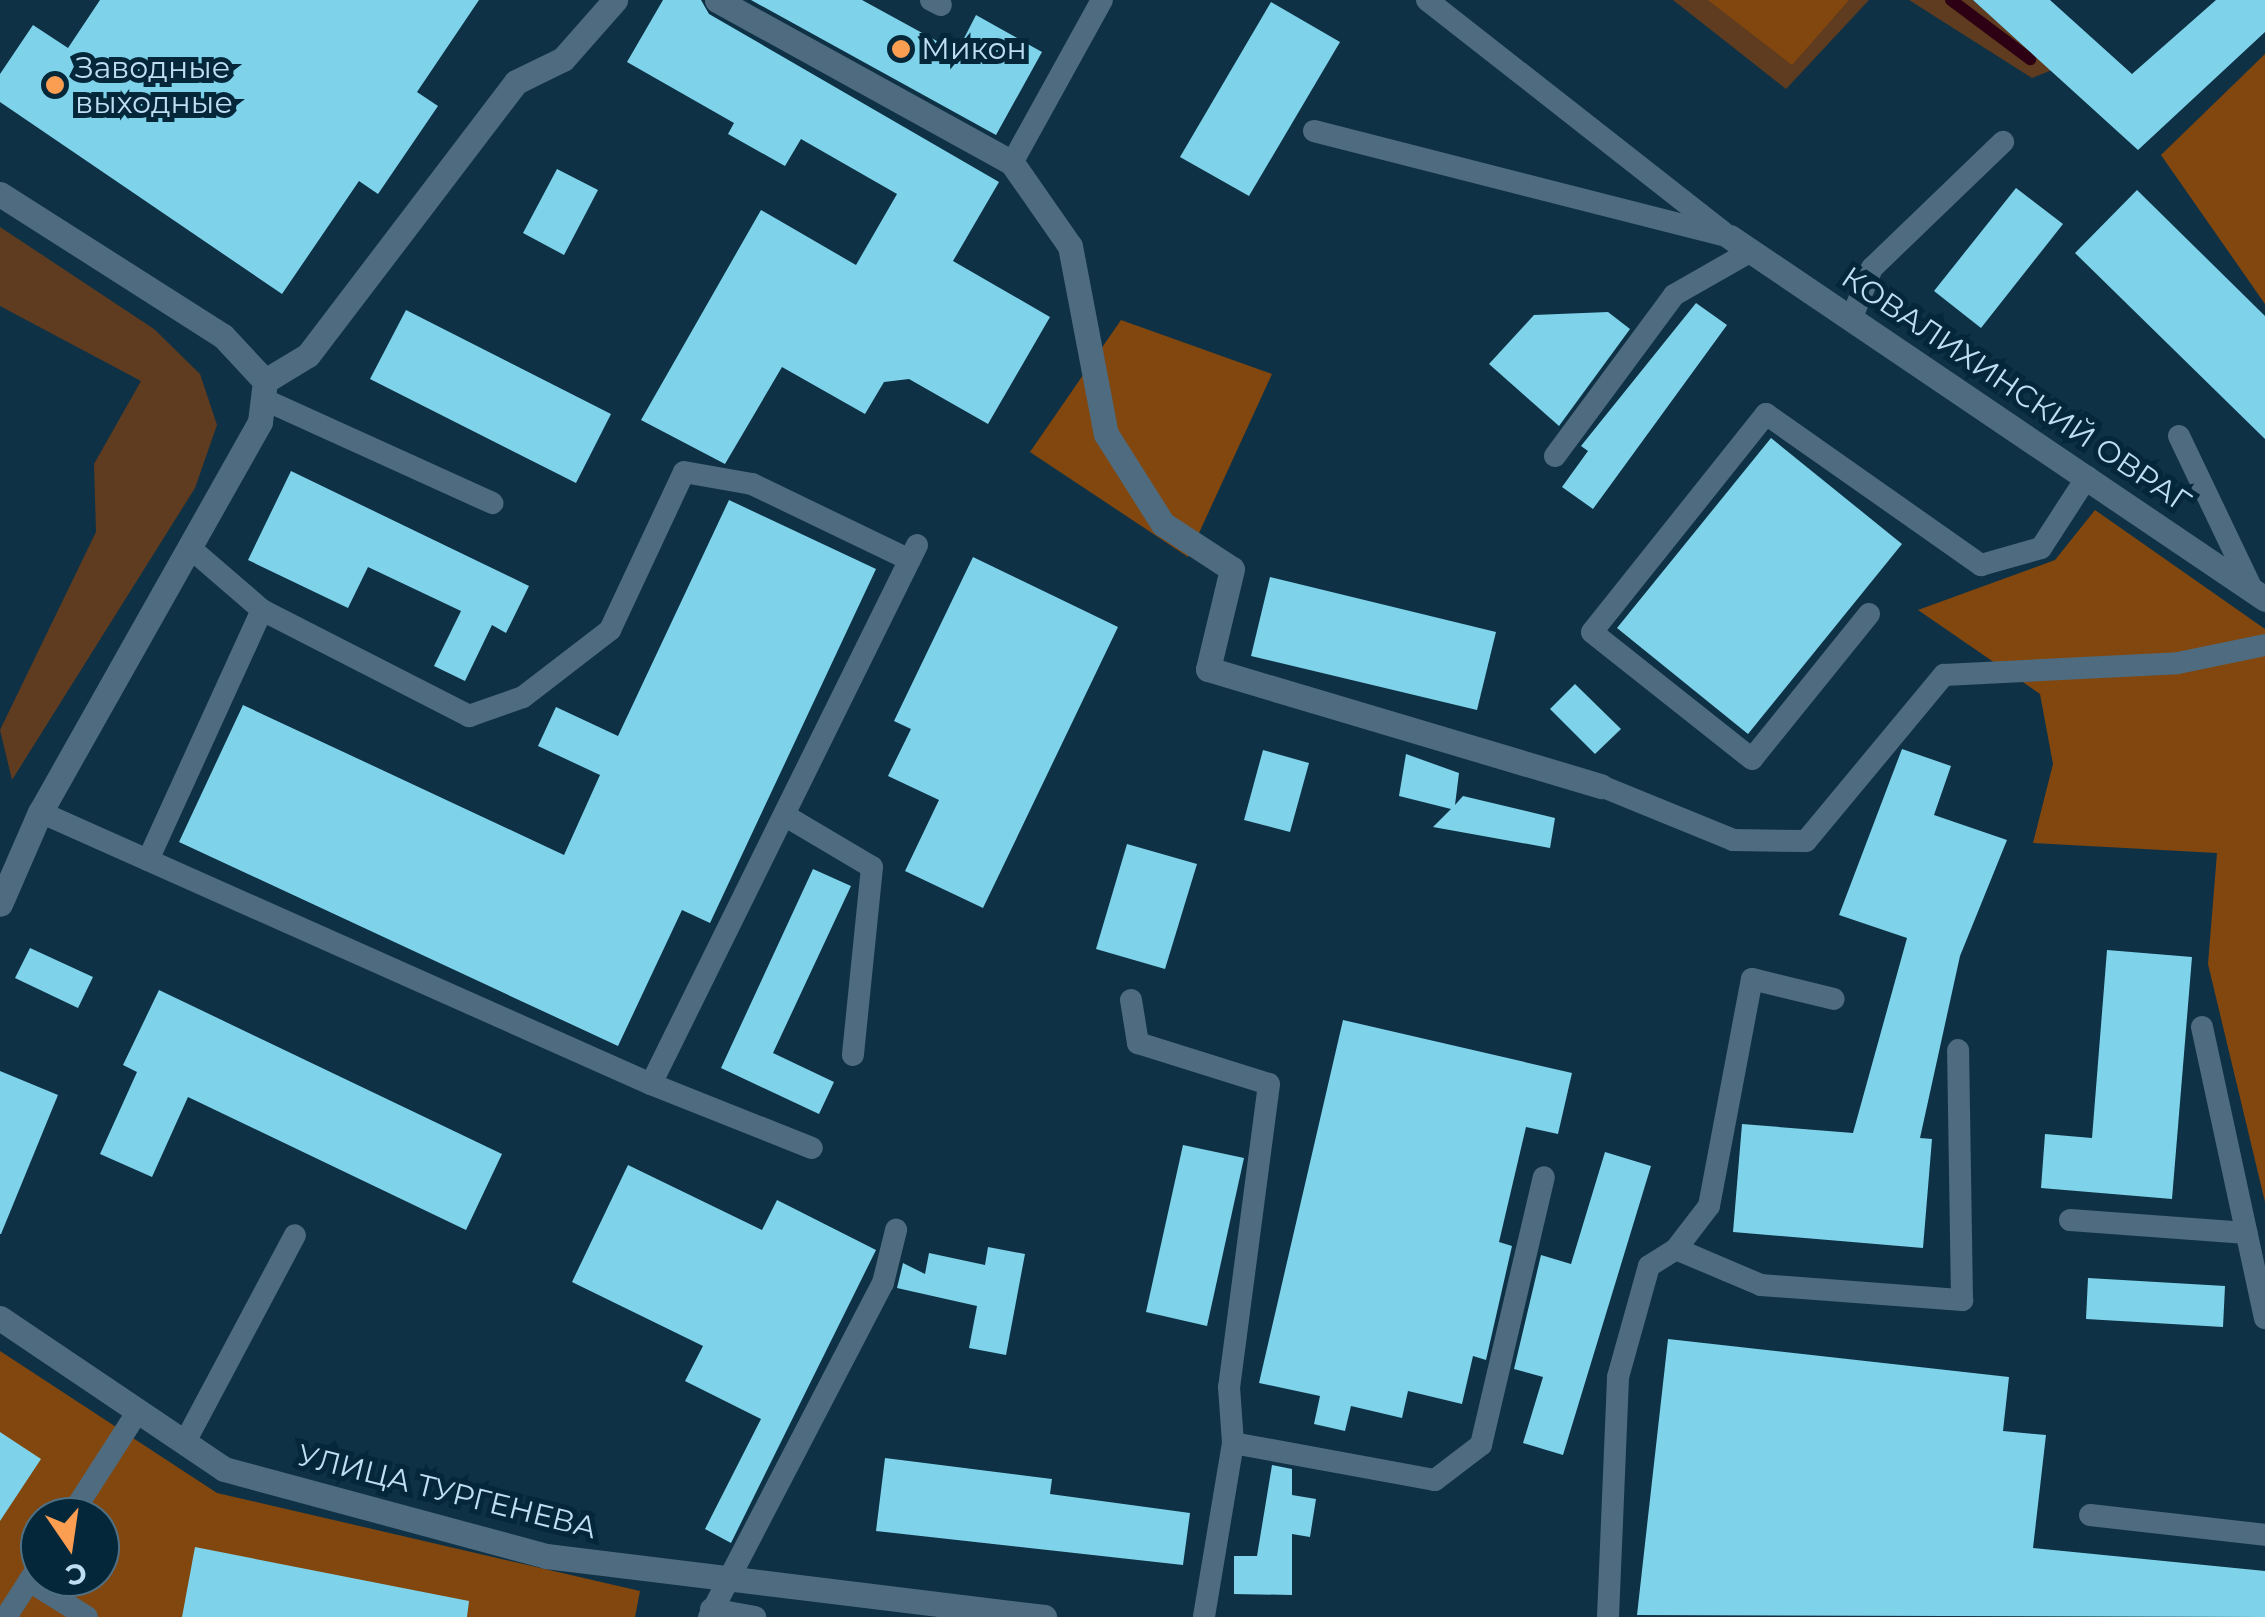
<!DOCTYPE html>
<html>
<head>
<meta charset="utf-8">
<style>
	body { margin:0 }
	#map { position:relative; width:2265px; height:1617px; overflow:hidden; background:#0f3145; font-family:Montserrat,sans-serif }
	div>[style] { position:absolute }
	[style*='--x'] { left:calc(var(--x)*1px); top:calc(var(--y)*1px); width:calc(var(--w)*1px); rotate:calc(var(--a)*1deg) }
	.green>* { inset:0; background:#5f3c1f }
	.forest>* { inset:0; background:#82470e }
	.stream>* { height:12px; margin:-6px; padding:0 6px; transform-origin:6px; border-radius:6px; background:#2d0014 }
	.building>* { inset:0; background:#7ed3ea }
	.service>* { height:22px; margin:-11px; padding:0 11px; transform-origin:11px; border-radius:11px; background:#4e6b7f }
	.minor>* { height:25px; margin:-12.5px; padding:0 12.5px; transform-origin:12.5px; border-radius:12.5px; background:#4e6b7f }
	.dots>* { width:28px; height:28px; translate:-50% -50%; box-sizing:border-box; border:5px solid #04273a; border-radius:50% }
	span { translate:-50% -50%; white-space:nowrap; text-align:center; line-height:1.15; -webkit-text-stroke:10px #04273a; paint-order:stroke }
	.poi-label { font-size:30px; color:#bfdef3 }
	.left { translate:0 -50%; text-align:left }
	.street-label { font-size:30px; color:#bfdef3 }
	.north { position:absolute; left:20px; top:1497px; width:100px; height:100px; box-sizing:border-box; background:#04273a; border:2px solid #4f7084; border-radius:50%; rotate:167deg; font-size:28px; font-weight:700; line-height:40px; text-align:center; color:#bfdef3 }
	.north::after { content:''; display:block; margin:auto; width:35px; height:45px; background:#fb9e51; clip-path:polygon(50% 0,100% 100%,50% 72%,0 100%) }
</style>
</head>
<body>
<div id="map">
	<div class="green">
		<i style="clip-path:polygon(1673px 0,1869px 0,1786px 89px)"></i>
		<i style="clip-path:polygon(1909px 0,1973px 0,2052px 70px,2032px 78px)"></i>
		<i style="clip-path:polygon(0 227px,154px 329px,200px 374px,217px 425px,195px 488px,12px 780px,0 730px,96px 532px,94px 464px,141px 381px,0 306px)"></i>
	</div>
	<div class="forest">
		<i style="clip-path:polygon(1708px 0,1849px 0,1792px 65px)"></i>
		<i style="clip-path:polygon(2265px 54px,2265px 304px,2161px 155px)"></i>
		<i style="clip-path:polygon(1121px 320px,1272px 374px,1188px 557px,1030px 452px)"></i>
		<i style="clip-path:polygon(2095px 510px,2265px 629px,2265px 1202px,2208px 964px,2217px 853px,2033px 843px,2053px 764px,2040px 694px,1918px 610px,2055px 560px)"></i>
		<i style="clip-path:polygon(evenodd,0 1351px,217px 1493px,640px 1591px,635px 1617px,0 1617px,0 1351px,40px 1517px,100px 1517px,100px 1577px,40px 1577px,40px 1517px)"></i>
	</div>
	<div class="stream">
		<i style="--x:1951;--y:0;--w:99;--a:36.8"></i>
	</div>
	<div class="building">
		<i style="clip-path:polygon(100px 0,479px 0,417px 92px,438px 106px,378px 194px,359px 181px,282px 294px,0 102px,0 74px,33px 25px,68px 48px)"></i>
		<i style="clip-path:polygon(663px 0,701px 0,709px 14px,999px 182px,953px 261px,1050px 317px,988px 424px,909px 379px,884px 382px,865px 414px,782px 367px,725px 464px,641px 420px,761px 210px,856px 265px,897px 194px,801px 139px,785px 166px,728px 134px,734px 123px,627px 62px)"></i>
		<i style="clip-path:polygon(751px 0,862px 0,957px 52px,976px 15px,1042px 52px,996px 135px)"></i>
		<i style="clip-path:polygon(1973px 0,2050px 0,2132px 74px,2216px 0,2265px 0,2265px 32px,2138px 150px)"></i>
		<i style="clip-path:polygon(1271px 2px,1340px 42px,1249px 196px,1180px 157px)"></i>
		<i style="clip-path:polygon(557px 169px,598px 190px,564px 255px,523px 233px)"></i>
		<i style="clip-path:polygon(2016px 188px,2063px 224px,1981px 328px,1934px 291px)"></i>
		<i style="clip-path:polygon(2137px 190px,2265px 316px,2265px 439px,2075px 253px)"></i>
		<i style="clip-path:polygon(1696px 303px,1727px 325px,1593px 509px,1562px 487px,1588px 451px,1581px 446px)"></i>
		<i style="clip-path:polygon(406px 310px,611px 414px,576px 483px,370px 379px)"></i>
		<i style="clip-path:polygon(1608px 312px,1630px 329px,1559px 426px,1489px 364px,1534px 315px)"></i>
		<i style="clip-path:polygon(1771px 438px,1902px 544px,1748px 734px,1617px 628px)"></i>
		<i style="clip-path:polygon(291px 471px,529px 586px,506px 633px,492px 625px,465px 681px,434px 666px,461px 611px,368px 567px,348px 608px,248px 560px)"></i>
		<i style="clip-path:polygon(729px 500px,876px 569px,710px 923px,682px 910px,618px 1046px,179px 842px,243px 705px,564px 855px,600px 775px,538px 746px,556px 707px,618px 736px)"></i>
		<i style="clip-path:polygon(973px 557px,1118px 627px,983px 908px,905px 871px,939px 800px,888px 776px,911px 729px,894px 721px)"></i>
		<i style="clip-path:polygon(1270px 577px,1496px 632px,1477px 710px,1251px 656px)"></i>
		<i style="clip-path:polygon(1575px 684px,1621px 729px,1595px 754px,1550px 709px)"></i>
		<i style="clip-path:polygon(1902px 749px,1951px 766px,1934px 815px,2007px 840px,1960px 956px,1920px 1138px,1932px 1139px,1923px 1248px,1733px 1232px,1742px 1124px,1853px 1133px,1907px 938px,1839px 915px)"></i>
		<i style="clip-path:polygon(1263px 750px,1309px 763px,1290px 832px,1244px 820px)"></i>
		<i style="clip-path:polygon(1406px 754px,1459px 773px,1455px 805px,1463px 796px,1555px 818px,1550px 848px,1433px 827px,1451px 809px,1399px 796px)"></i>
		<i style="clip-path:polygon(1127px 844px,1197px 864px,1165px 969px,1096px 949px)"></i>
		<i style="clip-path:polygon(813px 869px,851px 886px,773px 1053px,834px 1082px,819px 1114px,721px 1068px)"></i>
		<i style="clip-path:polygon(30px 948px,93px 977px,78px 1008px,15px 978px)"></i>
		<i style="clip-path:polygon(2107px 950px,2192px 957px,2172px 1199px,2041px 1188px,2045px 1134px,2092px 1138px)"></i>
		<i style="clip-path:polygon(159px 990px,502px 1154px,466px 1230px,188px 1097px,152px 1177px,100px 1154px,137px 1072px,123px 1065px)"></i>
		<i style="clip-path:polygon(1343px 1020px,1572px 1073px,1558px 1134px,1526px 1127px,1499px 1242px,1512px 1246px,1486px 1360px,1473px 1356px,1462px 1404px,1408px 1391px,1402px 1418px,1351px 1406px,1345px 1431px,1314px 1424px,1320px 1396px,1259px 1383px)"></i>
		<i style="clip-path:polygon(0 1071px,58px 1095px,1px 1234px,0 1234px)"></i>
		<i style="clip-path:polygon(1183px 1145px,1244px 1158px,1207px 1326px,1146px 1312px)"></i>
		<i style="clip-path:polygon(1605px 1152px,1651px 1166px,1563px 1455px,1523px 1443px,1543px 1377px,1514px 1369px,1541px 1255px,1571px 1264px)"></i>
		<i style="clip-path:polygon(628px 1165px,762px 1230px,777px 1200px,876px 1250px,731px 1543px,705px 1529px,761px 1419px,685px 1381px,703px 1346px,572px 1282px)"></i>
		<i style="clip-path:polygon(988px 1247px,1025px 1254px,1006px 1355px,969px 1348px,977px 1306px,897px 1288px,903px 1263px,925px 1274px,929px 1253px,985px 1265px)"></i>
		<i style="clip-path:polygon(2088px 1278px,2225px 1286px,2223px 1327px,2086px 1319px)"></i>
		<i style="clip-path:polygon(1668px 1339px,2009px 1377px,2003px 1431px,2046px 1435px,2033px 1548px,2265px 1571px,2265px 1617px,1637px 1615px)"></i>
		<i style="clip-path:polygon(0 1432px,41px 1459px,0 1521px)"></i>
		<i style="clip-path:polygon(885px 1458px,1052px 1479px,1050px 1494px,1190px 1513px,1183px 1565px,876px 1531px)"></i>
		<i style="clip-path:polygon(1272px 1465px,1292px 1469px,1292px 1495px,1316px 1499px,1310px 1537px,1292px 1534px,1292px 1595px,1234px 1594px,1234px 1556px,1257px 1556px)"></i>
		<i style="clip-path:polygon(195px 1547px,469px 1601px,467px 1617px,182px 1617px)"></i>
	</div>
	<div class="service">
		<i style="--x:931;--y:0;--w:11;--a:27"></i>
		<i style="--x:1427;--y:0;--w:376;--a:38.1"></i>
		<i style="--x:1314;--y:131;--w:429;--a:14.3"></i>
		<i style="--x:1012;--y:163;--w:186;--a:-61.1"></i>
		<i style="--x:1852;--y:317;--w:53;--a:-67.8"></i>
		<i style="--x:1872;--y:268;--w:182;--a:-43.9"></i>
		<i style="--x:263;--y:399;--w:252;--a:24.4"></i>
		<i style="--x:2179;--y:436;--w:170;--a:64.5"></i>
		<i style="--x:1555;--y:456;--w:200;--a:-53.5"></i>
		<i style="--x:1674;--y:295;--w:89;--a:-29.7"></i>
		<i style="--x:189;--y:547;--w:96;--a:40.8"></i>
		<i style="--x:1869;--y:614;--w:186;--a:128.9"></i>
		<i style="--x:1752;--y:759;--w:204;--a:-141.6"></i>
		<i style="--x:1592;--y:632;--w:279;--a:-51.4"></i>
		<i style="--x:1766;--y:414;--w:263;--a:35.1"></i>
		<i style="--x:1981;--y:565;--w:62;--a:-15.8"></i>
		<i style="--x:2041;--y:548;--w:85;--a:-57.1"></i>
		<i style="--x:1601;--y:786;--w:143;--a:22.2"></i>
		<i style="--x:1733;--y:840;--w:73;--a:0.8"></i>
		<i style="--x:1806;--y:841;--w:216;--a:-50.3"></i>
		<i style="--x:1944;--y:675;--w:234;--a:-2.9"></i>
		<i style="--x:2178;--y:663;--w:89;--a:-11.7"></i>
		<i style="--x:40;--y:812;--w:669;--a:24"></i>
		<i style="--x:651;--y:1084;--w:601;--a:-63.73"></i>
		<i style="--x:784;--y:815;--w:102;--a:30.6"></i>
		<i style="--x:872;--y:867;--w:189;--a:95.8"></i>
		<i style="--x:148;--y:860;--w:275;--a:-65.5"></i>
		<i style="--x:262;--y:610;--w:233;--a:27.1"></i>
		<i style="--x:469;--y:716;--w:57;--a:-19.4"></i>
		<i style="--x:523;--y:697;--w:110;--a:-37.6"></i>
		<i style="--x:610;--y:630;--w:174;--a:-64.9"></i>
		<i style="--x:684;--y:472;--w:69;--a:10"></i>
		<i style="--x:752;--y:484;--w:175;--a:25.7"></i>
		<i style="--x:1131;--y:1000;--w:44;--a:80.8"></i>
		<i style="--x:1138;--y:1043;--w:137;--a:17.4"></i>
		<i style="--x:1269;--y:1084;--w:306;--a:97.5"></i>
		<i style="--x:1229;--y:1387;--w:56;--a:85.9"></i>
		<i style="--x:1233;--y:1443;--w:176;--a:99.5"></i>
		<i style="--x:2202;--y:1027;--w:298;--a:77.8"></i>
		<i style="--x:651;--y:1084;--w:173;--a:21.7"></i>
		<i style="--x:2070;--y:1220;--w:177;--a:4.2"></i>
		<i style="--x:1676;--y:1249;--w:54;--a:-52.5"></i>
		<i style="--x:1709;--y:1206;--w:231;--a:-79.3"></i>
		<i style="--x:1752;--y:979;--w:84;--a:13.7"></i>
		<i style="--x:185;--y:1442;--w:234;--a:-62"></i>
		<i style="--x:1233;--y:1443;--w:205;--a:10.4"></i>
		<i style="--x:1435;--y:1480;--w:58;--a:-37.3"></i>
		<i style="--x:1481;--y:1445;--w:275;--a:-76.8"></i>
		<i style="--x:2090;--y:1515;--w:176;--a:6.5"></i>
		<i style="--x:70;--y:1517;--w:126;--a:-57.3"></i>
		<i style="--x:29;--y:1581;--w:68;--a:31.8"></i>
		<i style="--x:711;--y:1609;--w:45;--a:10.3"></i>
		<i style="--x:6;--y:1617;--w:63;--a:-57.3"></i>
		<i style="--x:709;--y:1617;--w:377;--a:-62.5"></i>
		<i style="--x:883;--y:1283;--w:55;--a:-76.2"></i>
		<i style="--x:1608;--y:1617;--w:240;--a:-87.6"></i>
		<i style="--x:1618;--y:1377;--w:115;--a:-74.4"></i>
		<i style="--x:1649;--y:1266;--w:32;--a:-32"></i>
		<i style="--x:1676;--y:1249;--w:92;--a:23"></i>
		<i style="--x:1761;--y:1285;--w:202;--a:4.3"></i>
		<i style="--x:1962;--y:1300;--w:250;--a:-90.9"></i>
	</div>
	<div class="minor">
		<i style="--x:717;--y:0;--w:337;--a:28.9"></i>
		<i style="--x:1012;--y:163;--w:101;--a:55.1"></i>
		<i style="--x:1070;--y:246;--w:191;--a:79.2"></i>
		<i style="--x:1106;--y:434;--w:107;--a:57.7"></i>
		<i style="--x:1163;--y:524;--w:82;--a:33.1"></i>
		<i style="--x:1232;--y:569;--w:103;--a:103.5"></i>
		<i style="--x:1208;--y:669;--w:410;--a:16.6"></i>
		<i style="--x:0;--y:194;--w:264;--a:32.5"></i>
		<i style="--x:223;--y:336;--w:62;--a:47"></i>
		<i style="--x:265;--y:381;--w:41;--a:97"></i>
		<i style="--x:260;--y:422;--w:448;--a:119.4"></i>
		<i style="--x:40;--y:812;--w:100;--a:113.5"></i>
		<i style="--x:1730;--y:237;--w:646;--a:34.08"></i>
		<i style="--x:265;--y:381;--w:50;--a:-31.2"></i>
		<i style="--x:308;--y:355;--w:343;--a:-52.7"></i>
		<i style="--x:516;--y:82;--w:52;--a:-26.1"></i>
		<i style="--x:563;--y:59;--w:79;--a:-48.6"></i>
		<i style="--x:0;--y:1318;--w:270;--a:34"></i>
		<i style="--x:224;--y:1469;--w:334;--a:15.1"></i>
		<i style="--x:546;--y:1556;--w:502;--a:6.98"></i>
	</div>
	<div class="dots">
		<i style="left:901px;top:49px;background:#fb9e51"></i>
		<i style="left:55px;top:85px;background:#fb9e51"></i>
	</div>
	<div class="poi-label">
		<span class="left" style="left:921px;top:49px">Микон</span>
		<span class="left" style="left:75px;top:85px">Заводные<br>выходные</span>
	</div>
	<div class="street-label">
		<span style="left:2016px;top:390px;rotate:34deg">КОВАЛИХИНСКИЙ ОВРАГ</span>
		<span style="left:447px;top:1492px;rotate:14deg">УЛИЦА ТУРГЕНЕВА</span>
	</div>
	<div class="north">С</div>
</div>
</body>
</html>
